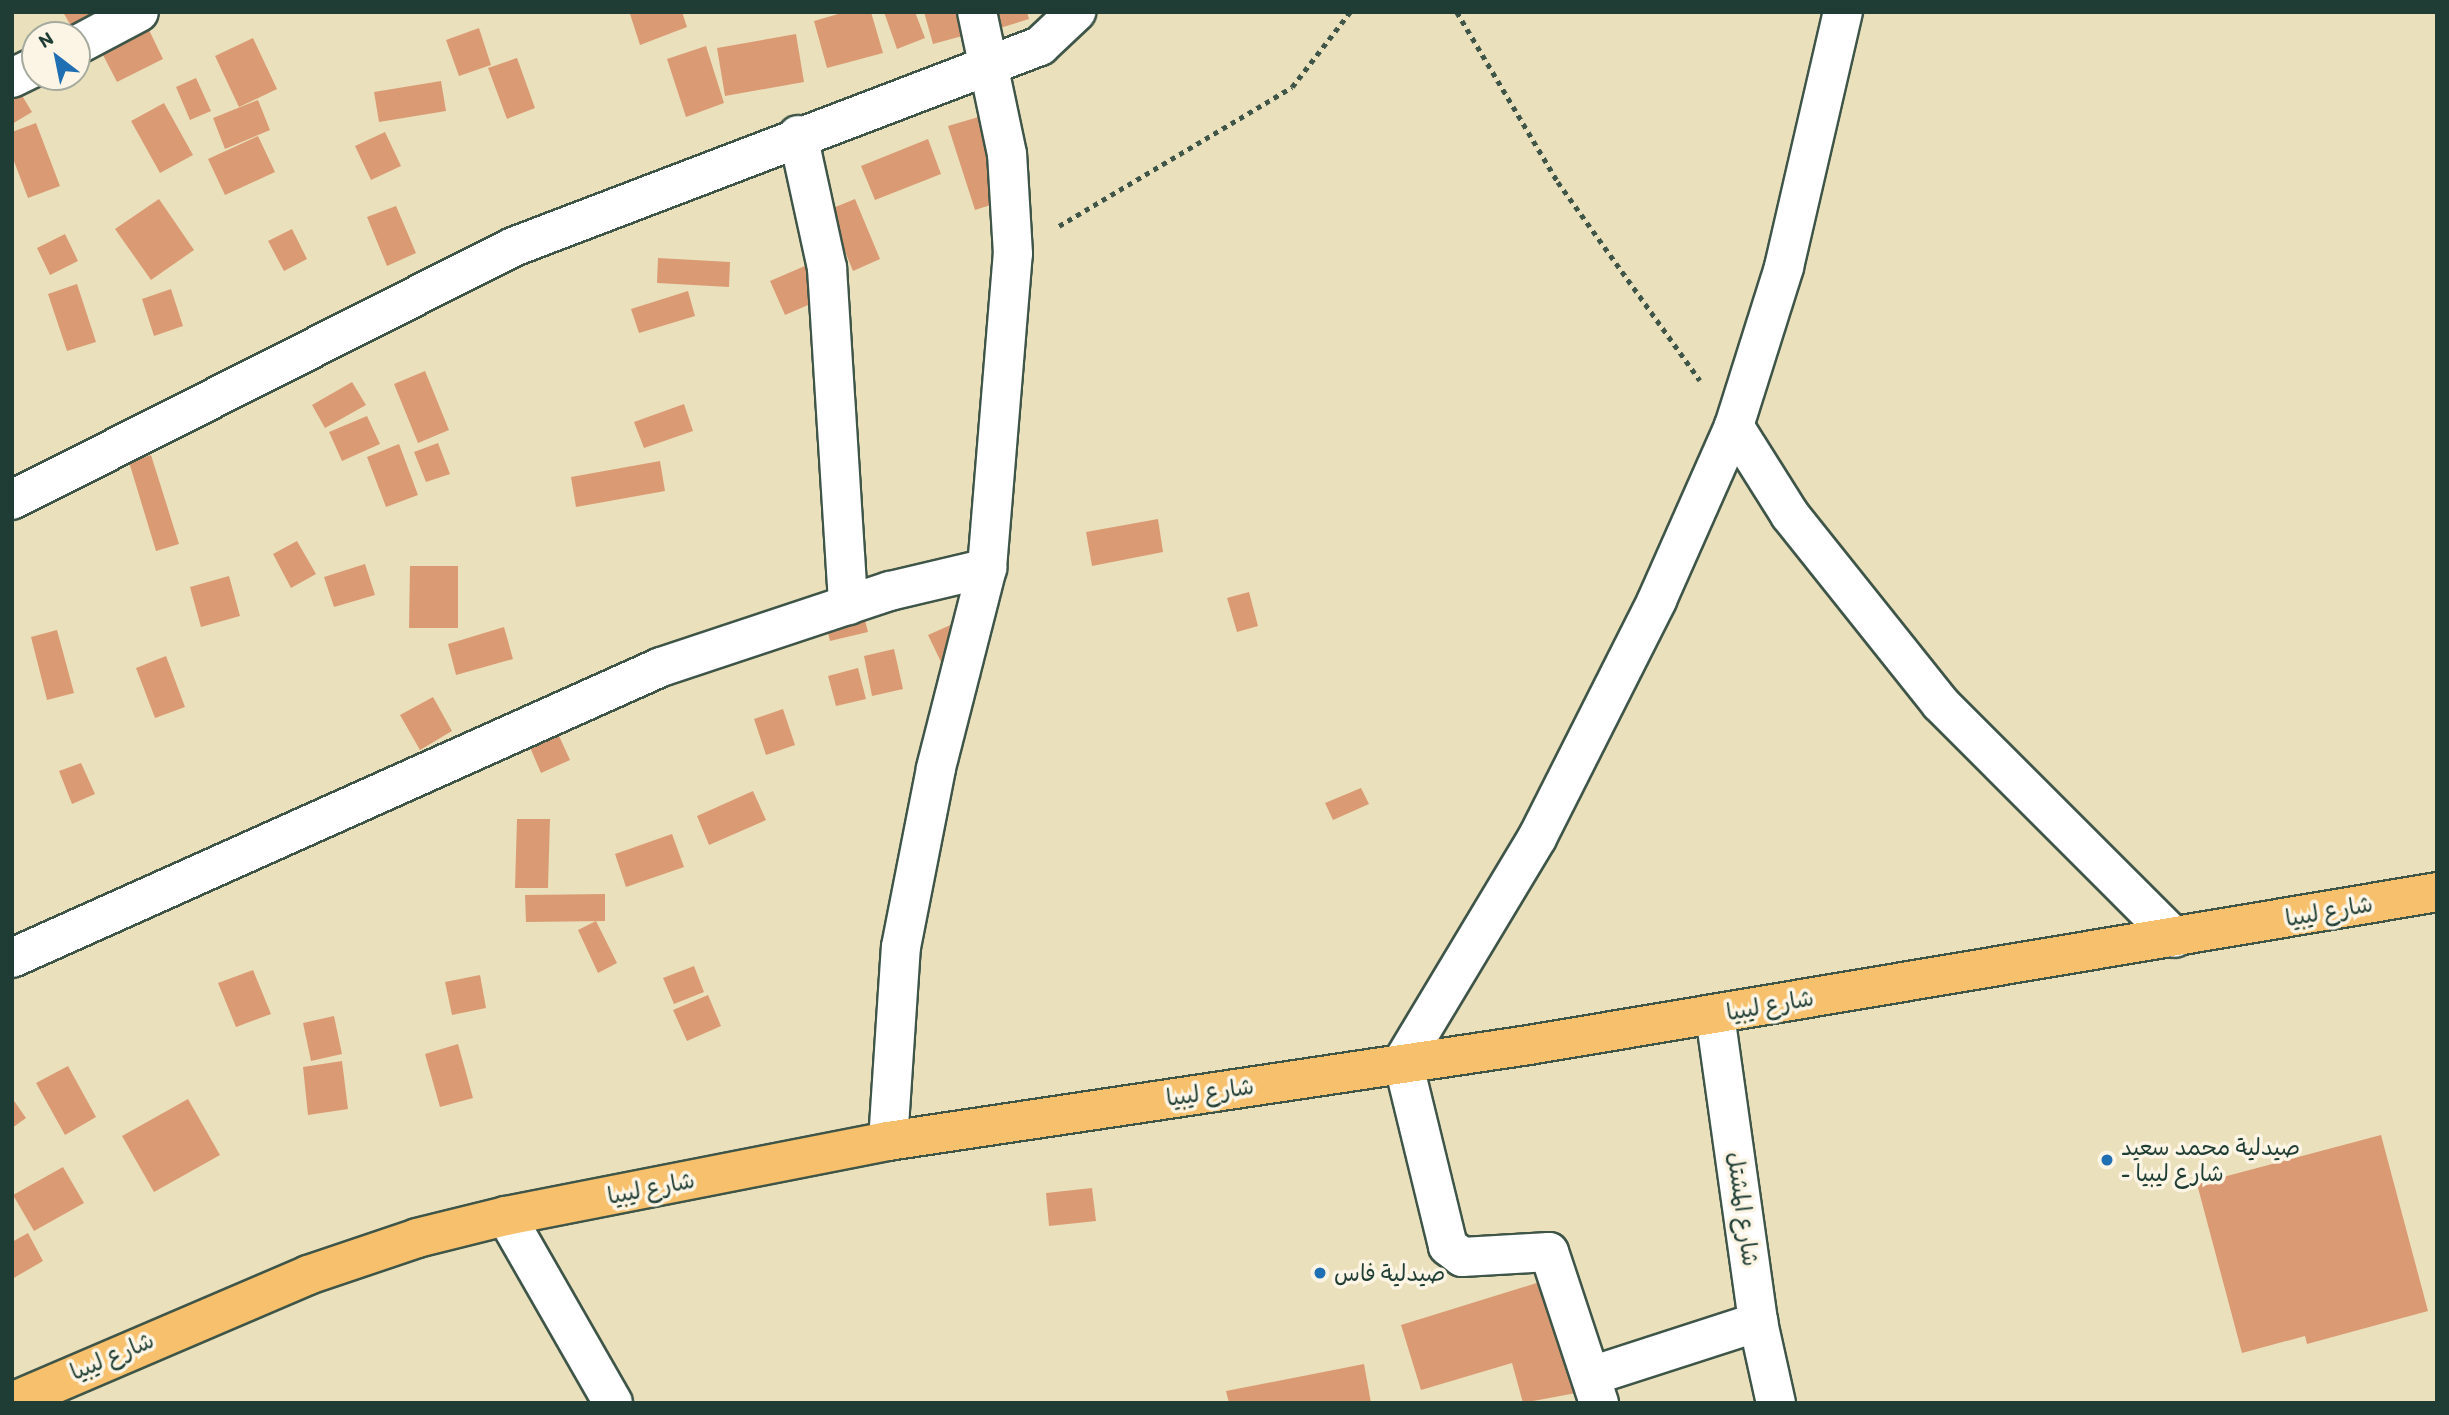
<!DOCTYPE html>
<html>
<head>
<meta charset="utf-8">
<style>
	body { margin:0 }
	#map { position:relative; width:2449px; height:1415px; overflow:hidden; background:#ebe0bc; font-family:Itim,"Playpen Sans Arabic",sans-serif }
	div>[style] { position:absolute }
	[style*='--x'] { left:calc(var(--x)*1px); top:calc(var(--y)*1px); width:calc(var(--w)*1px); rotate:calc(var(--a)*1deg) }
	.building>* { inset:0; background:#da9b74 }
	.path>* { height:4.5px; margin-top:-2.25px; transform-origin:0; background:repeating-linear-gradient(90deg,#3e5548 0 5px,transparent 0 10px) }
	.roads { filter:drop-shadow(2px 0 #3e5548) drop-shadow(-2px 0 #3e5548) drop-shadow(0 2px #3e5548) drop-shadow(0 -2px #3e5548) }
	.minor>* { height:38px; margin:-19px; padding:0 19px; transform-origin:19px; border-radius:19px; background:#fff }
	.tertiary>* { height:38px; margin:-19px; padding:0 19px; transform-origin:19px; border-radius:19px; background:#fff }
	.trunk>* { height:38px; margin:-19px; padding:0 19px; transform-origin:19px; border-radius:19px; background:#f7c06c }
	.dots>* { width:19px; height:19px; translate:-50% -50%; box-sizing:border-box; border:4px solid #fcf5e5; border-radius:50% }
	span { translate:-50% -50%; white-space:nowrap; text-align:center; line-height:1.15; -webkit-text-stroke:7px #fcf5e5; paint-order:stroke }
	.street-label { font-size:23px; color:#1f3d34 }
	.poi-label { font-size:23px; color:#1f3d34 }
	.left { translate:0 -50%; text-align:left }
	.frame { position:absolute; inset:0; border:14px solid #1f3d34; pointer-events:none }
	.north { position:absolute; left:21px; top:21px; width:70px; height:70px; box-sizing:border-box; background:#fcf5e5; border:2px solid #a4ab9e; border-radius:50%; rotate:328deg; font-size:19px; font-weight:700; line-height:28px; text-align:center; color:#1f3d34 }
	.north::after { content:''; display:block; margin:auto; width:24px; height:32px; background:#1f6fb2; clip-path:polygon(50% 0,100% 100%,50% 72%,0 100%) }
</style>
</head>
<body>
<div id="map">
	<div class="building">
		<i style="clip-path:polygon(63px 12px,95px 12px,71px 26px)"></i>
		<i style="clip-path:polygon(682px 12px,687px 27px,640px 45px,630px 14px)"></i>
		<i style="clip-path:polygon(845px 12px,871px 12px,883px 53px,827px 68px,814px 21px)"></i>
		<i style="clip-path:polygon(884px 12px,915px 12px,925px 38px,897px 49px)"></i>
		<i style="clip-path:polygon(924px 12px,960px 12px,966px 35px,933px 44px)"></i>
		<i style="clip-path:polygon(996px 12px,1027px 12px,1029px 19px,1000px 28px)"></i>
		<i style="clip-path:polygon(479px 28px,491px 65px,459px 76px,446px 40px)"></i>
		<i style="clip-path:polygon(149px 30px,163px 59px,117px 82px,102px 53px)"></i>
		<i style="clip-path:polygon(796px 34px,804px 82px,725px 96px,717px 48px)"></i>
		<i style="clip-path:polygon(253px 38px,277px 89px,239px 107px,215px 56px)"></i>
		<i style="clip-path:polygon(706px 46px,724px 103px,686px 117px,667px 59px)"></i>
		<i style="clip-path:polygon(517px 58px,535px 108px,507px 119px,488px 68px)"></i>
		<i style="clip-path:polygon(196px 78px,211px 111px,190px 120px,176px 87px)"></i>
		<i style="clip-path:polygon(12px 79px,32px 112px,12px 124px)"></i>
		<i style="clip-path:polygon(441px 81px,446px 111px,379px 122px,374px 92px)"></i>
		<i style="clip-path:polygon(258px 100px,270px 130px,225px 149px,213px 118px)"></i>
		<i style="clip-path:polygon(164px 103px,193px 155px,160px 173px,131px 121px)"></i>
		<i style="clip-path:polygon(992px 113px,1019px 196px,975px 210px,948px 126px)"></i>
		<i style="clip-path:polygon(36px 123px,60px 186px,28px 198px,12px 156px,12px 132px)"></i>
		<i style="clip-path:polygon(385px 132px,401px 166px,371px 180px,355px 146px)"></i>
		<i style="clip-path:polygon(258px 136px,275px 172px,225px 195px,208px 159px)"></i>
		<i style="clip-path:polygon(928px 139px,941px 174px,875px 200px,861px 166px)"></i>
		<i style="clip-path:polygon(159px 199px,194px 250px,151px 280px,115px 229px)"></i>
		<i style="clip-path:polygon(855px 199px,880px 259px,853px 271px,828px 210px)"></i>
		<i style="clip-path:polygon(396px 206px,416px 253px,387px 266px,367px 217px)"></i>
		<i style="clip-path:polygon(292px 229px,307px 259px,284px 271px,268px 241px)"></i>
		<i style="clip-path:polygon(65px 234px,78px 261px,50px 275px,37px 248px)"></i>
		<i style="clip-path:polygon(658px 258px,730px 262px,729px 287px,657px 283px)"></i>
		<i style="clip-path:polygon(814px 262px,829px 296px,785px 315px,770px 281px)"></i>
		<i style="clip-path:polygon(77px 284px,96px 342px,67px 351px,48px 294px)"></i>
		<i style="clip-path:polygon(171px 289px,183px 326px,154px 336px,142px 299px)"></i>
		<i style="clip-path:polygon(688px 291px,695px 316px,639px 333px,631px 309px)"></i>
		<i style="clip-path:polygon(425px 371px,449px 430px,418px 443px,394px 384px)"></i>
		<i style="clip-path:polygon(352px 382px,366px 405px,325px 428px,312px 405px)"></i>
		<i style="clip-path:polygon(684px 404px,693px 431px,644px 448px,634px 422px)"></i>
		<i style="clip-path:polygon(367px 416px,380px 444px,342px 461px,329px 432px)"></i>
		<i style="clip-path:polygon(438px 443px,450px 474px,426px 482px,414px 452px)"></i>
		<i style="clip-path:polygon(399px 444px,418px 495px,386px 507px,367px 457px)"></i>
		<i style="clip-path:polygon(151px 455px,179px 544px,156px 551px,129px 462px)"></i>
		<i style="clip-path:polygon(660px 461px,665px 491px,576px 507px,571px 477px)"></i>
		<i style="clip-path:polygon(1158px 519px,1163px 552px,1092px 566px,1086px 532px)"></i>
		<i style="clip-path:polygon(297px 541px,316px 574px,291px 588px,273px 554px)"></i>
		<i style="clip-path:polygon(365px 564px,375px 595px,334px 607px,324px 577px)"></i>
		<i style="clip-path:polygon(410px 566px,458px 566px,458px 628px,409px 628px)"></i>
		<i style="clip-path:polygon(229px 576px,240px 616px,201px 627px,190px 587px)"></i>
		<i style="clip-path:polygon(1249px 592px,1258px 626px,1237px 632px,1227px 598px)"></i>
		<i style="clip-path:polygon(861px 604px,868px 632px,830px 641px,823px 613px)"></i>
		<i style="clip-path:polygon(955px 623px,982px 678px,955px 691px,928px 635px)"></i>
		<i style="clip-path:polygon(504px 627px,513px 659px,456px 675px,448px 644px)"></i>
		<i style="clip-path:polygon(57px 630px,74px 693px,47px 700px,31px 637px)"></i>
		<i style="clip-path:polygon(894px 649px,903px 689px,872px 696px,864px 656px)"></i>
		<i style="clip-path:polygon(166px 656px,185px 707px,155px 718px,136px 668px)"></i>
		<i style="clip-path:polygon(858px 668px,866px 699px,836px 706px,828px 676px)"></i>
		<i style="clip-path:polygon(433px 697px,452px 731px,420px 750px,400px 715px)"></i>
		<i style="clip-path:polygon(783px 709px,795px 745px,766px 755px,754px 719px)"></i>
		<i style="clip-path:polygon(554px 725px,570px 760px,541px 773px,526px 738px)"></i>
		<i style="clip-path:polygon(81px 763px,95px 794px,72px 804px,59px 771px)"></i>
		<i style="clip-path:polygon(1361px 788px,1369px 804px,1333px 820px,1325px 803px)"></i>
		<i style="clip-path:polygon(753px 791px,766px 820px,709px 845px,697px 816px)"></i>
		<i style="clip-path:polygon(517px 819px,550px 819px,548px 888px,515px 888px)"></i>
		<i style="clip-path:polygon(672px 834px,684px 867px,626px 887px,615px 854px)"></i>
		<i style="clip-path:polygon(605px 894px,605px 921px,526px 922px,525px 895px)"></i>
		<i style="clip-path:polygon(596px 921px,617px 963px,598px 973px,578px 930px)"></i>
		<i style="clip-path:polygon(694px 966px,704px 992px,674px 1004px,663px 978px)"></i>
		<i style="clip-path:polygon(253px 970px,271px 1014px,236px 1027px,218px 983px)"></i>
		<i style="clip-path:polygon(480px 975px,486px 1008px,452px 1015px,445px 982px)"></i>
		<i style="clip-path:polygon(708px 995px,721px 1026px,687px 1041px,673px 1010px)"></i>
		<i style="clip-path:polygon(334px 1016px,342px 1054px,311px 1061px,303px 1023px)"></i>
		<i style="clip-path:polygon(458px 1044px,473px 1098px,440px 1107px,425px 1054px)"></i>
		<i style="clip-path:polygon(342px 1061px,348px 1109px,308px 1115px,303px 1067px)"></i>
		<i style="clip-path:polygon(68px 1066px,96px 1117px,65px 1135px,36px 1083px)"></i>
		<i style="clip-path:polygon(12px 1098px,26px 1118px,12px 1128px)"></i>
		<i style="clip-path:polygon(188px 1099px,220px 1155px,154px 1192px,122px 1136px)"></i>
		<i style="clip-path:polygon(2381px 1135px,2428px 1311px,2307px 1344px,2305px 1336px,2242px 1353px,2197px 1184px)"></i>
		<i style="clip-path:polygon(63px 1167px,84px 1203px,34px 1231px,13px 1195px)"></i>
		<i style="clip-path:polygon(1092px 1188px,1096px 1221px,1049px 1226px,1046px 1193px)"></i>
		<i style="clip-path:polygon(28px 1233px,43px 1261px,12px 1279px,12px 1242px)"></i>
		<i style="clip-path:polygon(1543px 1281px,1576px 1393px,1523px 1403px,1512px 1363px,1421px 1390px,1401px 1325px)"></i>
		<i style="clip-path:polygon(1364px 1364px,1371px 1403px,1229px 1403px,1226px 1391px)"></i>
	</div>
	<div class="path">
		<i style="--x:1457;--y:12;--w:198;--a:59.3"></i>
		<i style="--x:1558;--y:182;--w:244;--a:54.4"></i>
		<i style="--x:1059;--y:226;--w:271;--a:-30.8"></i>
		<i style="--x:1292;--y:87;--w:95;--a:-52.3"></i>
	</div>
	<div class="roads">
		<div class="minor">
			<i style="--x:77;--y:45;--w:70;--a:-28"></i>
			<i style="--x:12;--y:78;--w:25;--a:-26"></i>
			<i style="--x:798;--y:135;--w:136;--a:77.7"></i>
			<i style="--x:827;--y:268;--w:338;--a:86.4"></i>
			<i style="--x:1734;--y:426;--w:105;--a:57.8"></i>
			<i style="--x:1790;--y:515;--w:241;--a:51.4"></i>
			<i style="--x:1940;--y:703;--w:332;--a:45"></i>
			<i style="--x:12;--y:500;--w:561;--a:-26.79"></i>
			<i style="--x:513;--y:247;--w:564;--a:-20.88"></i>
			<i style="--x:1040;--y:46;--w:50;--a:-43.4"></i>
			<i style="--x:12;--y:958;--w:711;--a:-24.15"></i>
			<i style="--x:661;--y:667;--w:241;--a:-18.4"></i>
			<i style="--x:890;--y:591;--w:100;--a:-13.3"></i>
			<i style="--x:888;--y:1141;--w:194;--a:-86.2"></i>
			<i style="--x:901;--y:947;--w:182;--a:-78.9"></i>
			<i style="--x:936;--y:768;--w:206;--a:-75.7"></i>
			<i style="--x:987;--y:568;--w:315;--a:-85.3"></i>
			<i style="--x:1013;--y:254;--w:100;--a:-93.4"></i>
			<i style="--x:1007;--y:154;--w:145;--a:-101.9"></i>
			<i style="--x:506;--y:1216;--w:215;--a:60.2"></i>
			<i style="--x:1591;--y:1376;--w:176;--a:-17.9"></i>
			<i style="--x:1599;--y:1403;--w:159;--a:-108.3"></i>
			<i style="--x:1549;--y:1252;--w:87;--a:176.7"></i>
			<i style="--x:1462;--y:1257;--w:18;--a:-142"></i>
			<i style="--x:1448;--y:1246;--w:190;--a:-103.7"></i>
			<i style="--x:1403;--y:1061;--w:260;--a:-59"></i>
			<i style="--x:1537;--y:838;--w:267;--a:-63.2"></i>
			<i style="--x:1657;--y:600;--w:190;--a:-66.1"></i>
			<i style="--x:1734;--y:426;--w:167;--a:-72.5"></i>
			<i style="--x:1784;--y:267;--w:262;--a:-77"></i>
		</div>
		<div class="tertiary">
			<i style="--x:1715;--y:1015;--w:310;--a:82"></i>
			<i style="--x:1758;--y:1322;--w:83;--a:77.5"></i>
		</div>
		<div class="trunk">
			<i style="--x:12;--y:1402;--w:322;--a:-23.2"></i>
			<i style="--x:308;--y:1275;--w:115;--a:-18.7"></i>
			<i style="--x:417;--y:1238;--w:92;--a:-13.9"></i>
			<i style="--x:506;--y:1216;--w:389;--a:-11.1"></i>
			<i style="--x:888;--y:1141;--w:648;--a:-8.52"></i>
			<i style="--x:1529;--y:1045;--w:921;--a:-9.56"></i>
		</div>
	</div>
	<div class="dots">
		<i style="left:2107px;top:1160px;background:#1f6fb2"></i>
		<i style="left:1320px;top:1273px;background:#1f6fb2"></i>
	</div>
	<div class="street-label">
		<span style="left:2329px;top:911px;rotate:-10deg">شارع ليبيا</span>
		<span style="left:1770px;top:1005px;rotate:-10deg">شارع ليبيا</span>
		<span style="left:1210px;top:1092px;rotate:-8deg">شارع ليبيا</span>
		<span style="left:651px;top:1188px;rotate:-11deg">شارع ليبيا</span>
		<span style="left:1743px;top:1209px;rotate:82deg">شارع المشتل</span>
		<span style="left:112px;top:1356px;rotate:-23deg">شارع ليبيا</span>
	</div>
	<div class="poi-label">
		<span class="left" style="left:2121px;top:1160px">صيدلية محمد سعيد<br>- شارع ليبيا</span>
		<span class="left" style="left:1334px;top:1273px">صيدلية فاس</span>
	</div>
	<div class="frame"></div>
	<div class="north">N</div>
</div>
</body>
</html>
